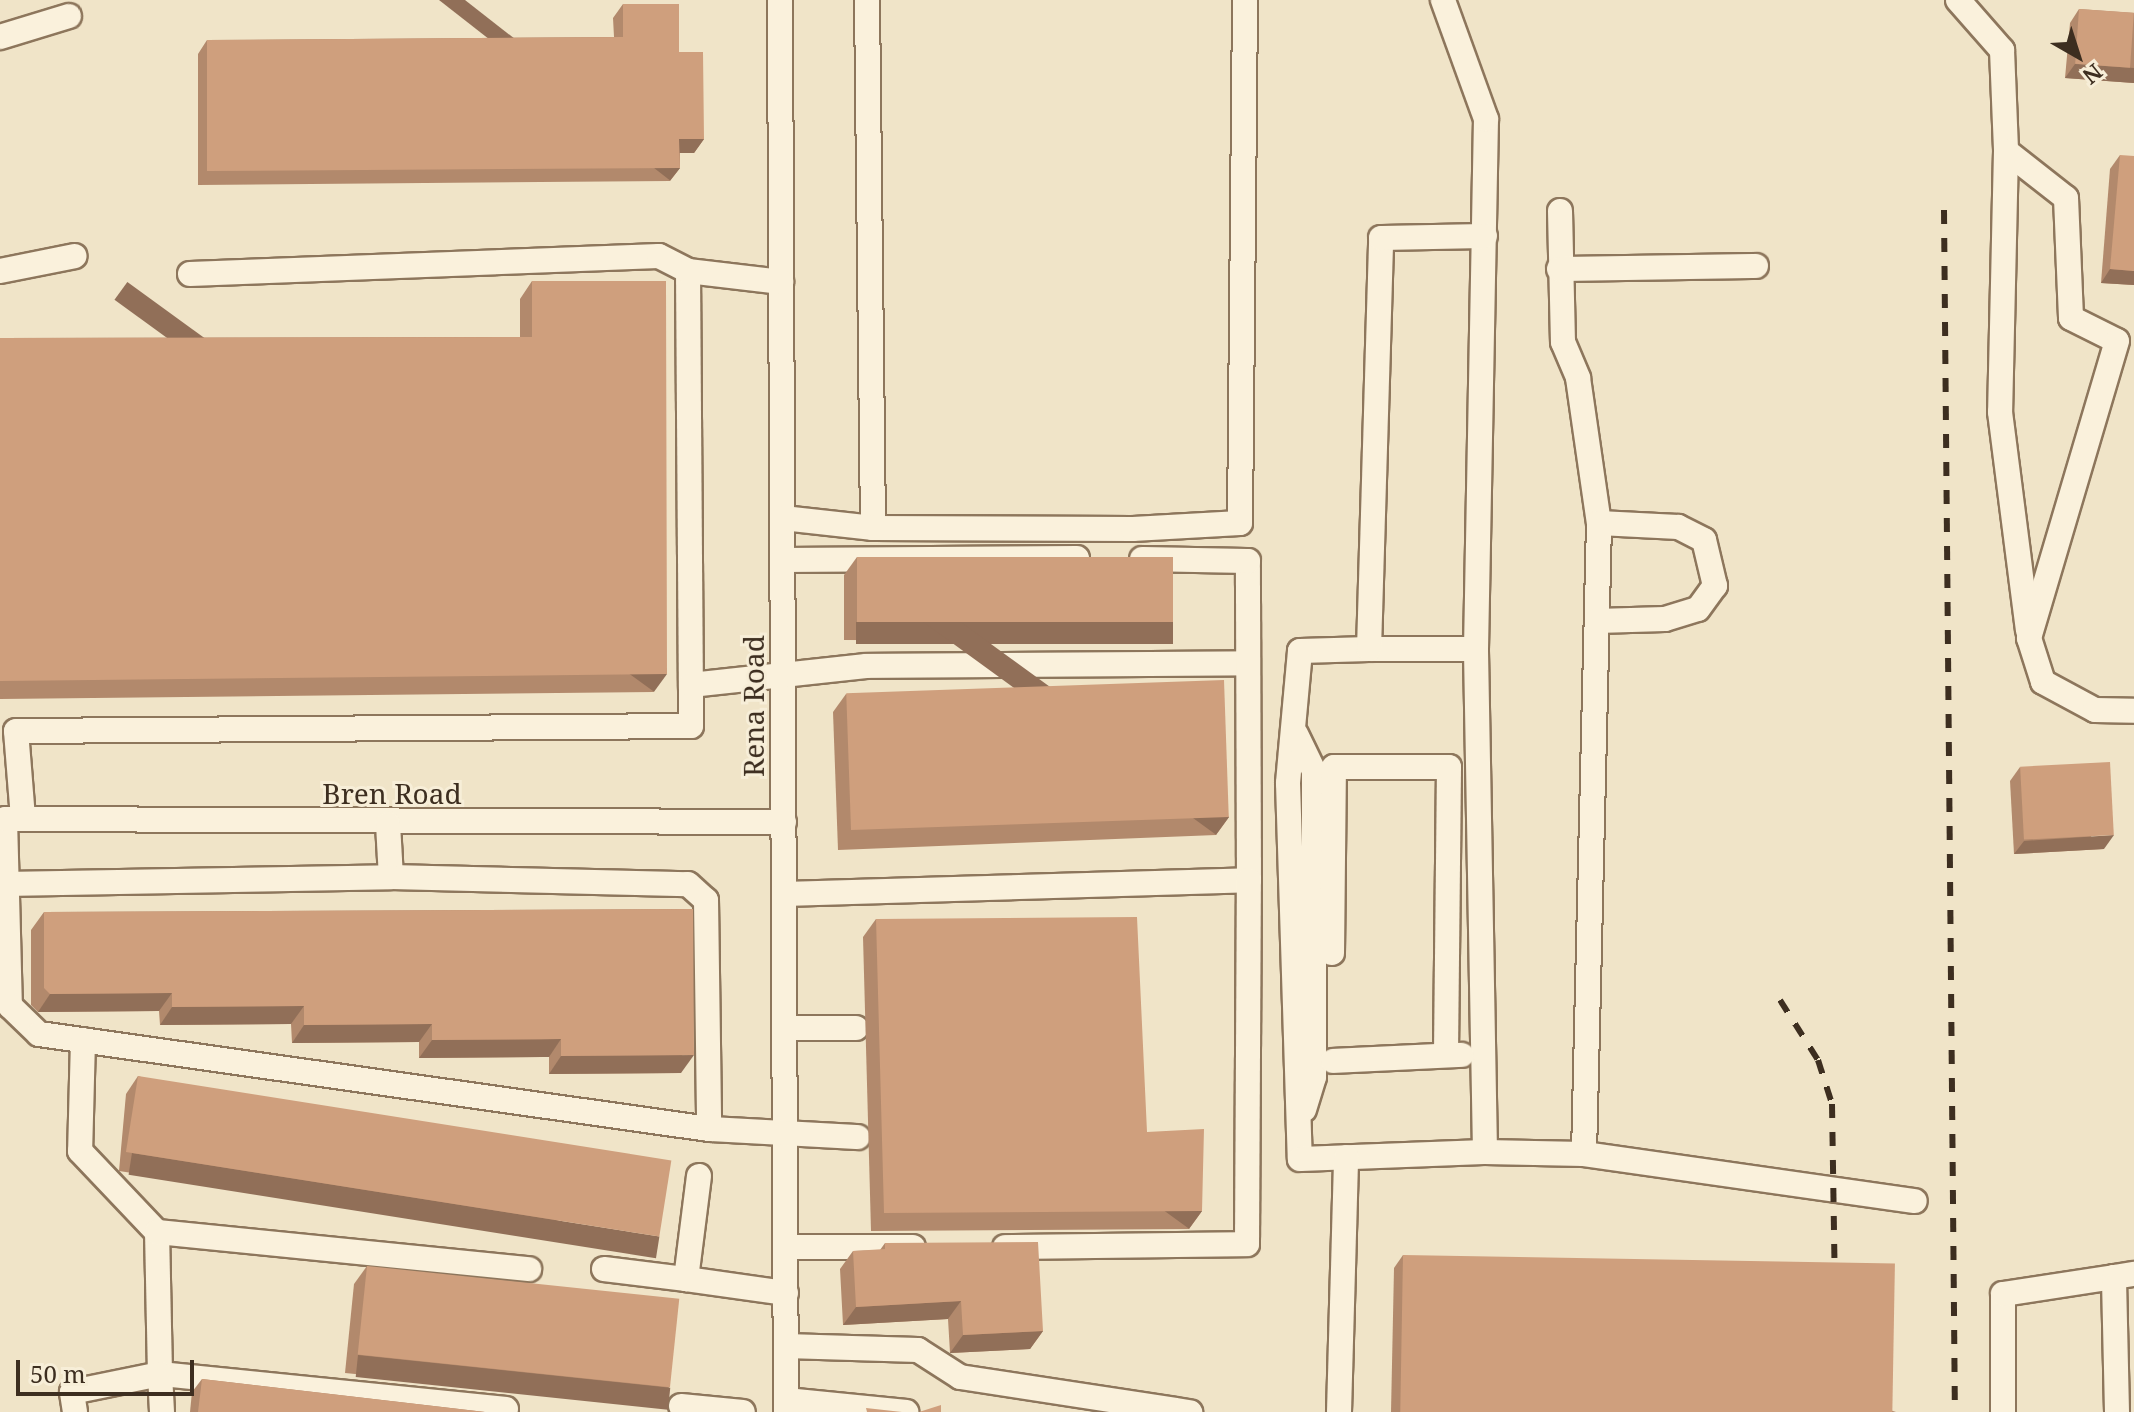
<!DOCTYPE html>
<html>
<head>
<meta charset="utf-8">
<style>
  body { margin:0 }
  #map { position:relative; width:2134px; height:1412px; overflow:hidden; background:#f0e4c8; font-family:"Noto Serif",serif }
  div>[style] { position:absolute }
  .roads { filter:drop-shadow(2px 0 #8d765c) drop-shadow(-2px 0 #8d765c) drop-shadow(0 2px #8d765c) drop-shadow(0 -2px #8d765c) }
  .minor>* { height:24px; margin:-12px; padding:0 12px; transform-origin:12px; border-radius:12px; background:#faf1dc }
  .rail>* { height:6px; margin-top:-3px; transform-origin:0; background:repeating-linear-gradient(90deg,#3d2e20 0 14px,transparent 0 28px) }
  .wall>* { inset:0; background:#b2896c }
  .shaded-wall>* { inset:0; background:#916f58; transform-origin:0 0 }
  .building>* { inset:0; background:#cf9f7d; transform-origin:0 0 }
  span { translate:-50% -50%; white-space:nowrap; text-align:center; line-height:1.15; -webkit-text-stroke:6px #f7eed8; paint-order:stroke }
  .street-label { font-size:28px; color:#3d2e20 }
  .north { position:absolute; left:2038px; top:16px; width:80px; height:80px; -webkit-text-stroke:6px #f7eed8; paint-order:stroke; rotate:141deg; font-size:22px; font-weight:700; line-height:32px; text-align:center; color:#3d2e20 }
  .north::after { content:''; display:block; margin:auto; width:28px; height:36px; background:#3d2e20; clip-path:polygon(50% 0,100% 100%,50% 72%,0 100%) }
  .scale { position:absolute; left:16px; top:1360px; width:178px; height:36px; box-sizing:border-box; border:4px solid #3d2e20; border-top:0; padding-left:10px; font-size:24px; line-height:28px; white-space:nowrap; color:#3d2e20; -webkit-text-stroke:6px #f7eed8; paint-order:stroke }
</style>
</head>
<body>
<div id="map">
  <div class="roads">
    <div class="minor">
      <i style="left:780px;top:0;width:1412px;rotate:89.76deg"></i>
      <i style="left:867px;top:0;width:528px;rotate:89.35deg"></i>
      <i style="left:873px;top:528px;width:260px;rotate:0.2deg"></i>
      <i style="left:1133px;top:529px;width:107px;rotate:-3.2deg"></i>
      <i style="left:1240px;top:523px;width:523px;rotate:-89.45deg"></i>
      <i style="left:1958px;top:0;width:67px;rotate:48.7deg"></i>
      <i style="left:2002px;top:50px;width:101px;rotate:87.7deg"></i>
      <i style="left:2006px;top:151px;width:76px;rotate:38.1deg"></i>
      <i style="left:2066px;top:198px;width:120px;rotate:87.6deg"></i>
      <i style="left:2071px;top:318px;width:51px;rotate:26.6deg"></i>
      <i style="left:2117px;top:341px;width:310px;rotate:106.5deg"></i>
      <i style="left:2029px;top:638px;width:46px;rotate:72.3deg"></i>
      <i style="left:2043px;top:682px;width:59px;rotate:28.3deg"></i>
      <i style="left:2095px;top:710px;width:39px;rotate:1deg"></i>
      <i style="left:0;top:37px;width:72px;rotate:-16.9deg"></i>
      <i style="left:2006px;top:151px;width:261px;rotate:91.3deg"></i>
      <i style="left:2000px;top:412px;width:220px;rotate:82.7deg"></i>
      <i style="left:1560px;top:211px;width:131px;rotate:88.7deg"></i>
      <i style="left:1563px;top:342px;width:39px;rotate:67deg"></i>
      <i style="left:1578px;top:378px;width:147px;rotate:81.8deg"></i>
      <i style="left:1599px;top:523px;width:631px;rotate:91.36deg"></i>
      <i style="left:1559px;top:269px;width:197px;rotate:-0.9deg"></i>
      <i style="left:0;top:271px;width:76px;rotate:-11.3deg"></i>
      <i style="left:688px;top:271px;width:414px;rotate:89.6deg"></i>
      <i style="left:190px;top:274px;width:469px;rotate:-2.2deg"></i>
      <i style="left:659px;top:256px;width:33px;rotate:27deg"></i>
      <i style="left:688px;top:271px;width:94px;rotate:6.7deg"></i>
      <i style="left:783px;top:518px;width:91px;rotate:6.3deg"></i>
      <i style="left:783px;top:560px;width:294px;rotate:-0.4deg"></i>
      <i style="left:1597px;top:621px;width:68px;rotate:-1.7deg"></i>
      <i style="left:1665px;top:619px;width:34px;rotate:-17deg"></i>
      <i style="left:1698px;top:609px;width:29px;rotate:-54deg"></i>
      <i style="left:1715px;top:586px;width:47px;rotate:-103.4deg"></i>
      <i style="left:1704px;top:540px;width:29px;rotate:-153deg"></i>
      <i style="left:1678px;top:527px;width:79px;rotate:-177.1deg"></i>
      <i style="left:1369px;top:649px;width:69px;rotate:178.3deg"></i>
      <i style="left:1300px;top:651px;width:133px;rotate:95.2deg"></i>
      <i style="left:1288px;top:783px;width:376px;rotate:88.2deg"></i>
      <i style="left:1300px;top:1159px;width:185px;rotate:-2.2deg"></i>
      <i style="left:1485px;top:1152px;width:503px;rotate:-91.03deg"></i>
      <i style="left:1476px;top:649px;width:530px;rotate:-88.92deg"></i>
      <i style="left:1486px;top:119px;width:127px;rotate:-109.9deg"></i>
      <i style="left:1476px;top:649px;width:107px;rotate:180deg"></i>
      <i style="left:1369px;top:649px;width:411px;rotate:-88.3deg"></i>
      <i style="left:1381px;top:238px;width:104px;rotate:-1.1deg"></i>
      <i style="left:1296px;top:734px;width:41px;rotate:64.1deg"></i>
      <i style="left:1314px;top:771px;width:306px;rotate:90deg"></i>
      <i style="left:1314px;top:1077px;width:34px;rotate:107deg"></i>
      <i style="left:23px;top:818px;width:87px;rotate:-94.6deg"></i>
      <i style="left:16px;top:731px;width:675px;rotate:-0.42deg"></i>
      <i style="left:691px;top:726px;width:41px;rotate:-90deg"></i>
      <i style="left:691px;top:685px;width:176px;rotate:-6.2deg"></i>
      <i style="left:866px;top:666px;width:382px;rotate:-0.4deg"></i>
      <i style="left:5px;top:819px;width:187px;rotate:88.5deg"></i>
      <i style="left:10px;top:1006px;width:40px;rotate:44deg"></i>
      <i style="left:39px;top:1034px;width:677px;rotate:8.07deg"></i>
      <i style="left:709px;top:1129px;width:149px;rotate:3.1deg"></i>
      <i style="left:6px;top:819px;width:778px;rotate:0.22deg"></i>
      <i style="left:388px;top:824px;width:53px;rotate:86.8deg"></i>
      <i style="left:391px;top:877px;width:297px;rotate:1.4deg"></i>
      <i style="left:688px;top:884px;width:24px;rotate:42deg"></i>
      <i style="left:706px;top:900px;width:229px;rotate:89.2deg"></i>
      <i style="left:4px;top:884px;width:387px;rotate:-1deg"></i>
      <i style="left:784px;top:894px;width:465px;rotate:-1.7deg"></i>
      <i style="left:1249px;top:880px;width:319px;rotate:-90.2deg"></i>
      <i style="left:1248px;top:561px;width:106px;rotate:-178.9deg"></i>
      <i style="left:1332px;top:953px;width:186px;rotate:-89.4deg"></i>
      <i style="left:1334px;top:767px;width:115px"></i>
      <i style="left:1449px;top:767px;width:288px;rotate:90.6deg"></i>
      <i style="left:785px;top:1028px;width:71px"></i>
      <i style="left:83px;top:1040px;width:111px;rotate:91.5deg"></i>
      <i style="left:80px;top:1151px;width:112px;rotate:46.5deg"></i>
      <i style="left:1333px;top:1061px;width:129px;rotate:-2.7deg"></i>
      <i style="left:1485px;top:1152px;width:99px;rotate:1.2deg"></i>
      <i style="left:1584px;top:1154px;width:334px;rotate:8.1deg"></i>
      <i style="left:699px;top:1176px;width:104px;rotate:97.2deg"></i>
      <i style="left:686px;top:1279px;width:101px;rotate:8deg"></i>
      <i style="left:786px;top:1247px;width:127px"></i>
      <i style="left:1005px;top:1247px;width:242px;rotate:-0.7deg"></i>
      <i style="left:1247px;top:1244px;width:364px;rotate:-89.7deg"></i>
      <i style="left:604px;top:1269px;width:83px;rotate:7deg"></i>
      <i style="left:786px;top:1346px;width:132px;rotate:1.7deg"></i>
      <i style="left:918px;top:1350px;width:50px;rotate:32.7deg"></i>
      <i style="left:960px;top:1377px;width:233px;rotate:8.7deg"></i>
      <i style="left:786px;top:1400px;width:121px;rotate:5.7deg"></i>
      <i style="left:681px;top:1406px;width:62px;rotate:5.5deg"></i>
      <i style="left:506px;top:1409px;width:348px;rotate:-174.2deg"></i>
      <i style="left:160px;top:1374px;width:142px;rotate:-91.2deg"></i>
      <i style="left:157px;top:1232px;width:374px;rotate:5.7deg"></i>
      <i style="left:75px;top:1412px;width:20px;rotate:-99deg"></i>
      <i style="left:72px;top:1392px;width:90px;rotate:-11.6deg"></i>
      <i style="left:160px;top:1374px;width:38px;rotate:87deg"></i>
      <i style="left:1339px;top:1412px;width:255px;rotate:-88.4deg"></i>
      <i style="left:2003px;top:1412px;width:118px;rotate:-90deg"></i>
      <i style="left:2003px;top:1294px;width:112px;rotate:-8.7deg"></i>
      <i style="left:2117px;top:1412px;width:135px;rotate:-91.3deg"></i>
      <i style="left:2114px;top:1277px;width:20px;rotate:-9deg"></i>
    </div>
  </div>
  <div class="rail">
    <i style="left:1944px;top:210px;width:1202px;rotate:89.48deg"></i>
    <i style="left:1780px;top:1000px;width:71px;rotate:57.7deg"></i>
    <i style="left:1818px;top:1060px;width:46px;rotate:72.3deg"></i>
    <i style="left:1832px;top:1104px;width:182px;rotate:89.1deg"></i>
  </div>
  <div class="wall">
    <i style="clip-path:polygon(623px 4px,679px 52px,704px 139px,694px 153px,680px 153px,680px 168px,670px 181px,198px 185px,198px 54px,207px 40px,614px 37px,613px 18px)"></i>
    <i style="clip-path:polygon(2079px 9px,2134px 13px,2134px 83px,2065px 78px,2070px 23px)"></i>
    <i style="clip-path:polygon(2120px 155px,2134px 285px,2101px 283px,2110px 169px)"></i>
    <i style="clip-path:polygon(532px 281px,654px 692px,0 699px,0 338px,520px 337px,520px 299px)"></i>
    <i style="clip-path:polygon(857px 557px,1173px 623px,1160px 641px,844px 640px,844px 575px)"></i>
    <i style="clip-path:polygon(846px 694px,1229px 817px,1216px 835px,838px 850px,833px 712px)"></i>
    <i style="clip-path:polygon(2020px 767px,2104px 849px,2014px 854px,2010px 781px)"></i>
    <i style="clip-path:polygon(693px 909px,681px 1073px,549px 1074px,549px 1057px,419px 1058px,419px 1042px,292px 1043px,291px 1024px,160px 1025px,159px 1011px,38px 1012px,31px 1005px,31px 930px,44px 912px)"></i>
    <i style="clip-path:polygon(876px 919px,1147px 1132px,1202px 1211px,1189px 1229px,871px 1231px,863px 937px)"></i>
    <i style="clip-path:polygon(138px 1076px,647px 1251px,119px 1171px,126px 1094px)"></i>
    <i style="clip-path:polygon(885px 1243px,1043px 1331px,1030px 1349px,950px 1353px,948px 1319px,843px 1325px,840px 1269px,853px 1251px,880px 1250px)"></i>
    <i style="clip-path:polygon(1403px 1255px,1896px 1412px,1391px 1412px,1394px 1268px)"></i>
    <i style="clip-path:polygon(367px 1266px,670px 1386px,657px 1404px,345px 1373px,354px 1284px)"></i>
    <i style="clip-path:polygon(202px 1379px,485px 1412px,190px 1412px,192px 1392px)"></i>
  </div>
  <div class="shaded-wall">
    <i style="clip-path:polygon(2075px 64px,2134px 68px,2134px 83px,2065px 78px)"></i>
    <i style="clip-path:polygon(679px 139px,704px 139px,694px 153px,670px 153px)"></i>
    <i style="left:680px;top:168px;width:16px;height:473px;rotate:128deg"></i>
    <i style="clip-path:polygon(2110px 269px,2134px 271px,2134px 285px,2101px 283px)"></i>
    <i style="left:856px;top:622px;width:317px;height:22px"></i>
    <i style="left:667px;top:674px;width:22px;height:667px;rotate:126deg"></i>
    <i style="left:1229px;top:817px;width:22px;height:378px;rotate:126deg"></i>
    <i style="clip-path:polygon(2114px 835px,2104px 849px,2014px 854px,2024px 841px)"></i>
    <i style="clip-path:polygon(172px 993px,159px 1011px,38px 1012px,50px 994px)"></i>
    <i style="clip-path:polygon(304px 1006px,291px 1024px,160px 1025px,172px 1007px)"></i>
    <i style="clip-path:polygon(432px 1024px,419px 1042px,292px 1043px,304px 1025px)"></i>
    <i style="clip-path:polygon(561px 1039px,549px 1057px,419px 1058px,432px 1040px)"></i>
    <i style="clip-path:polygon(694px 1055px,681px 1073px,549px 1074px,561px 1056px)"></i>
    <i style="left:132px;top:1153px;width:534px;height:22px;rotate:9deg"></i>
    <i style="left:1202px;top:1211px;width:22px;height:318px;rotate:126deg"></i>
    <i style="clip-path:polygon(961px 1301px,948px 1319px,843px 1325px,856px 1307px)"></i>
    <i style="clip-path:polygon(1043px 1331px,1030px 1349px,950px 1353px,963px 1335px)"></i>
    <i style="left:358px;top:1355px;width:314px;height:22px;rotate:6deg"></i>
  </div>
  <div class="building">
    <i style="clip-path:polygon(623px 4px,679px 4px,679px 52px,703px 52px,704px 139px,679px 139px,680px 168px,207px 171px,207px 40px,623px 37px)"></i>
    <i style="left:2079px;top:9px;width:55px;height:55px;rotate:4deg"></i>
    <i style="clip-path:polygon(2120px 155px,2134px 156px,2134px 271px,2110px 269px)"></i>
    <i style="clip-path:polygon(532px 281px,666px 281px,667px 674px,0 681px,0 338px,532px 337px)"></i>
    <i style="left:857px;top:557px;width:316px;height:65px"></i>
    <i style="left:1224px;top:680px;width:137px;height:378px;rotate:88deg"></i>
    <i style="left:2110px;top:762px;width:73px;height:90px;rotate:87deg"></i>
    <i style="clip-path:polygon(693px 909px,694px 1055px,561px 1056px,561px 1039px,432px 1040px,432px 1024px,304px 1025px,304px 1006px,172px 1007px,172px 993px,50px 994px,44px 988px,44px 912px)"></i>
    <i style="clip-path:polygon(1137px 917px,1147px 1132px,1204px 1129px,1202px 1211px,884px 1213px,876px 919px)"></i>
    <i style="left:138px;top:1076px;width:540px;height:77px;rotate:9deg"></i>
    <i style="clip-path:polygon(1038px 1242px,1043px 1331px,963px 1335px,961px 1301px,856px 1307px,853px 1251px,885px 1249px,885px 1243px)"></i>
    <i style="left:1403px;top:1255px;width:492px;height:157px;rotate:1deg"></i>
    <i style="left:367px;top:1266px;width:314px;height:89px;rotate:6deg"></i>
    <i style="clip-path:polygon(202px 1379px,485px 1412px,198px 1412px)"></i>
    <i style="clip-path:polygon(941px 1405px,941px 1412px,919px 1412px)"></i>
    <i style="clip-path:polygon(866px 1408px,902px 1412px,867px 1412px)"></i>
  </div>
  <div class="street-label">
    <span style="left:753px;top:706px;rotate:-90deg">Rena Road</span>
    <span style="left:392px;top:793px">Bren Road</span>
  </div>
  <div class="north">N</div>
  <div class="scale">50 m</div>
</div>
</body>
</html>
